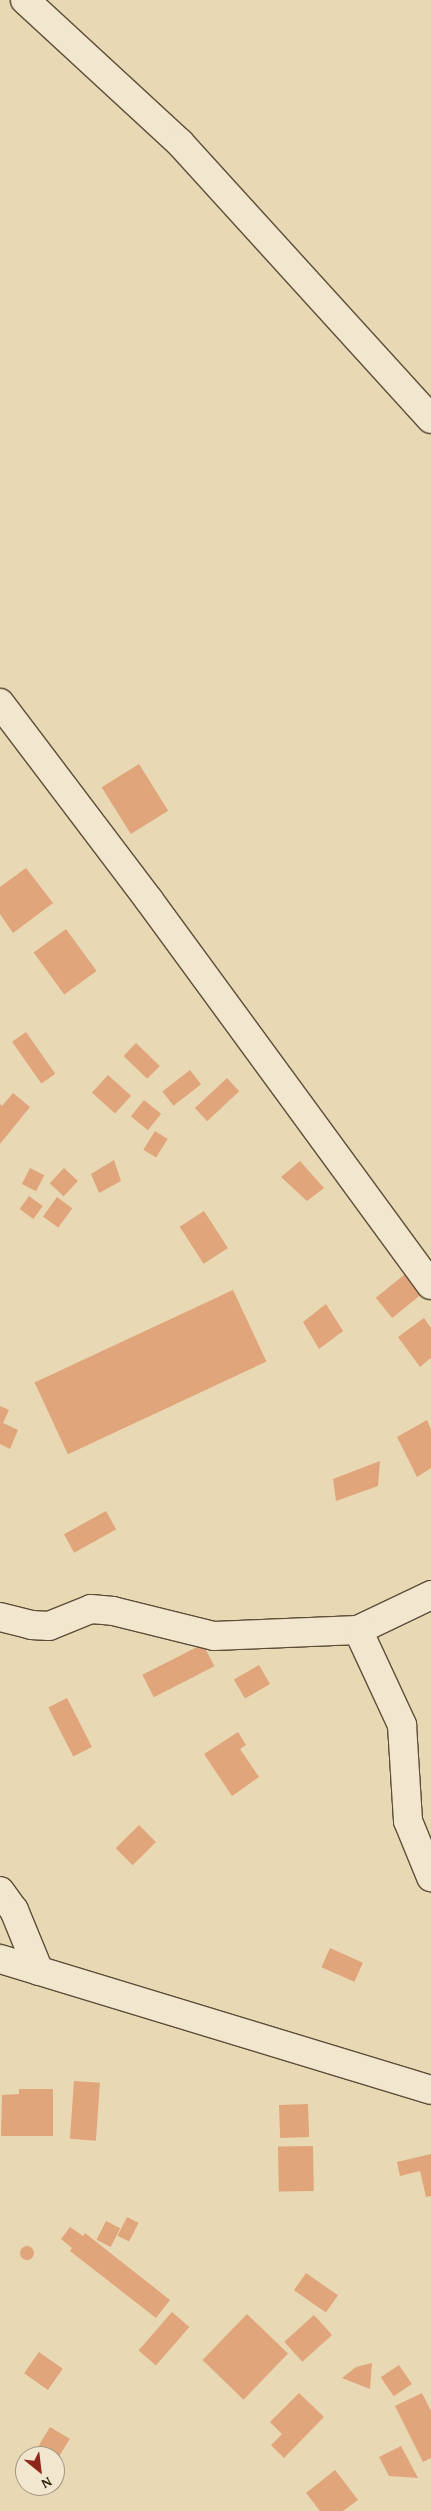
<!DOCTYPE html>
<html>
<head>
<meta charset="utf-8">
<style>
  body { margin:0 }
  #map { position:relative; width:431px; height:2511px; overflow:hidden; background:#e9d8b4; font-family:"Gentium Book Plus",serif }
  div>[style] { position:absolute }
  .building>* { inset:0; background:#e0a57a; transform-origin:0 0 }
  .round { border-radius:50% }
  .roads { filter:drop-shadow(1px 0 #5e4e39) drop-shadow(-1px 0 #5e4e39) drop-shadow(0 1px #5e4e39) drop-shadow(0 -1px #5e4e39) }
  .minor>* { height:28px; margin:-14px; padding:0 14px; transform-origin:14px; border-radius:14px; background:#f1e6ce }
  span { translate:-50% -50%; white-space:nowrap; text-align:center; line-height:1.15; -webkit-text-stroke:4px #f1e6ce; paint-order:stroke }
  .north { position:absolute; left:15px; top:2446px; width:50px; height:50px; box-sizing:border-box; background:#f1e6ce; border:1px solid #a49782; border-radius:50%; rotate:151deg; font-size:14px; font-weight:700; line-height:20px; text-align:center; color:#302010 }
  .north::after { content:''; display:block; margin:auto; width:18px; height:22px; background:#8f2418; clip-path:polygon(50% 0,100% 100%,50% 72%,0 100%) }
</style>
</head>
<body>
<div id="map">
  <div class="building">
    <i style="left:139px;top:764px;width:55px;height:44px;rotate:58deg"></i>
    <i style="clip-path:polygon(26px 868px,53px 903px,13px 933px,0 914px,0 887px)"></i>
    <i style="left:66px;top:929px;width:52px;height:40px;rotate:54deg"></i>
    <i style="left:26px;top:1032px;width:51px;height:17px;rotate:55deg"></i>
    <i style="left:136px;top:1043px;width:33px;height:18px;rotate:44deg"></i>
    <i style="left:190px;top:1070px;width:18px;height:35px;rotate:52deg"></i>
    <i style="left:108px;top:1075px;width:31px;height:24px;rotate:42deg"></i>
    <i style="left:227px;top:1078px;width:18px;height:44px;rotate:47deg"></i>
    <i style="clip-path:polygon(13px 1093px,30px 1107px,0 1144px,0 1104px,2px 1106px)"></i>
    <i style="left:144px;top:1100px;width:22px;height:21px;rotate:39deg"></i>
    <i style="left:155px;top:1131px;width:15px;height:22px;rotate:32deg"></i>
    <i style="clip-path:polygon(114px 1160px,121px 1181px,99px 1193px,91px 1174px)"></i>
    <i style="clip-path:polygon(300px 1161px,324px 1188px,307px 1201px,281px 1177px)"></i>
    <i style="left:30px;top:1168px;width:16px;height:18px;rotate:27deg"></i>
    <i style="left:64px;top:1168px;width:19px;height:21px;rotate:43deg"></i>
    <i style="left:29px;top:1196px;width:17px;height:16px;rotate:36deg"></i>
    <i style="left:57px;top:1197px;width:19px;height:24px;rotate:36deg"></i>
    <i style="left:204px;top:1211px;width:44px;height:29px;rotate:57deg"></i>
    <i style="left:410px;top:1270px;width:26px;height:44px;rotate:51deg"></i>
    <i style="left:233px;top:1290px;width:79px;height:219px;rotate:65deg"></i>
    <i style="clip-path:polygon(326px 1304px,343px 1331px,319px 1349px,303px 1322px)"></i>
    <i style="clip-path:polygon(424px 1318px,431px 1328px,431px 1358px,420px 1367px,398px 1337px)"></i>
    <i style="clip-path:polygon(0 1406px,9px 1410px,3px 1423px,18px 1430px,10px 1449px,0 1444px)"></i>
    <i style="clip-path:polygon(427px 1420px,431px 1430px,431px 1468px,417px 1477px,397px 1437px)"></i>
    <i style="clip-path:polygon(380px 1461px,378px 1486px,336px 1501px,333px 1479px)"></i>
    <i style="left:106px;top:1511px;width:21px;height:48px;rotate:61deg"></i>
    <i style="left:203px;top:1644px;width:25px;height:68px;rotate:63deg"></i>
    <i style="left:259px;top:1665px;width:22px;height:29px;rotate:60deg"></i>
    <i style="left:67px;top:1698px;width:55px;height:21px;rotate:63deg"></i>
    <i style="clip-path:polygon(238px 1732px,246px 1745px,240px 1749px,259px 1777px,232px 1796px,204px 1754px)"></i>
    <i style="left:139px;top:1825px;width:24px;height:33px;rotate:45deg"></i>
    <i style="left:330px;top:1948px;width:36px;height:21px;rotate:24deg"></i>
    <i style="left:74px;top:2081px;width:26px;height:58px;rotate:4deg"></i>
    <i style="clip-path:polygon(19px 2089px,53px 2089px,53px 2136px,1px 2136px,2px 2095px,19px 2094px)"></i>
    <i style="left:308px;top:2104px;width:33px;height:29px;rotate:88deg"></i>
    <i style="left:313px;top:2146px;width:45px;height:35px;rotate:89deg"></i>
    <i style="clip-path:polygon(431px 2154px,431px 2196px,426px 2197px,420px 2171px,400px 2176px,397px 2162px)"></i>
    <i style="left:127px;top:2217px;width:13px;height:21px;rotate:27deg"></i>
    <i style="left:106px;top:2221px;width:16px;height:21px;rotate:27deg"></i>
    <i style="clip-path:polygon(70px 2227px,83px 2236px,85px 2233px,170px 2300px,156px 2318px,70px 2251px,72px 2248px,61px 2239px)"></i>
    <i class="round" style="left:20px;top:2246px;width:14px;height:14px"></i>
    <i style="left:306px;top:2273px;width:39px;height:21px;rotate:35deg"></i>
    <i style="left:172px;top:2312px;width:23px;height:51px;rotate:41deg"></i>
    <i style="left:247px;top:2314px;width:57px;height:64px;rotate:44deg"></i>
    <i style="left:314px;top:2315px;width:27px;height:40px;rotate:48deg"></i>
    <i style="left:39px;top:2352px;width:29px;height:26px;rotate:35deg"></i>
    <i style="clip-path:polygon(372px 2363px,370px 2389px,342px 2378px,356px 2367px)"></i>
    <i style="left:399px;top:2365px;width:23px;height:22px;rotate:56deg"></i>
    <i style="clip-path:polygon(299px 2393px,324px 2417px,284px 2458px,271px 2445px,282px 2434px,270px 2422px)"></i>
    <i style="clip-path:polygon(422px 2393px,431px 2411px,431px 2458px,423px 2462px,395px 2406px)"></i>
    <i style="left:50px;top:2427px;width:23px;height:22px;rotate:31deg"></i>
    <i style="clip-path:polygon(401px 2446px,418px 2478px,389px 2476px,379px 2457px)"></i>
    <i style="clip-path:polygon(335px 2470px,358px 2500px,343px 2511px,320px 2511px,306px 2493px)"></i>
  </div>
  <div class="roads">
    <div class="minor">
      <i style="left:25px;top:0;width:211px;rotate:42.7deg"></i>
      <i style="left:180px;top:143px;width:373px;rotate:47.7deg"></i>
      <i style="left:0;top:703px;width:247px;rotate:52.9deg"></i>
      <i style="left:149px;top:900px;width:477px;rotate:53.8deg"></i>
      <i style="left:0;top:1617px;width:32px;rotate:14deg"></i>
      <i style="left:31px;top:1625px;width:18px;rotate:3deg"></i>
      <i style="left:49px;top:1626px;width:45px;rotate:-22deg"></i>
      <i style="left:91px;top:1609px;width:22px;rotate:5deg"></i>
      <i style="left:113px;top:1611px;width:104px;rotate:13.9deg"></i>
      <i style="left:214px;top:1636px;width:144px;rotate:-2.4deg"></i>
      <i style="left:358px;top:1630px;width:81px;rotate:-25.6deg"></i>
      <i style="left:358px;top:1630px;width:105px;rotate:65.1deg"></i>
      <i style="left:402px;top:1725px;width:96px;rotate:86.4deg"></i>
      <i style="left:408px;top:1821px;width:61px;rotate:67.7deg"></i>
      <i style="left:0;top:1891px;width:24px;rotate:54deg"></i>
      <i style="left:14px;top:1910px;width:66px;rotate:67.7deg"></i>
      <i style="left:0;top:1959px;width:450px;rotate:16.9deg"></i>
    </div>
  </div>
  <div class="north">N</div>
</div>
</body>
</html>
